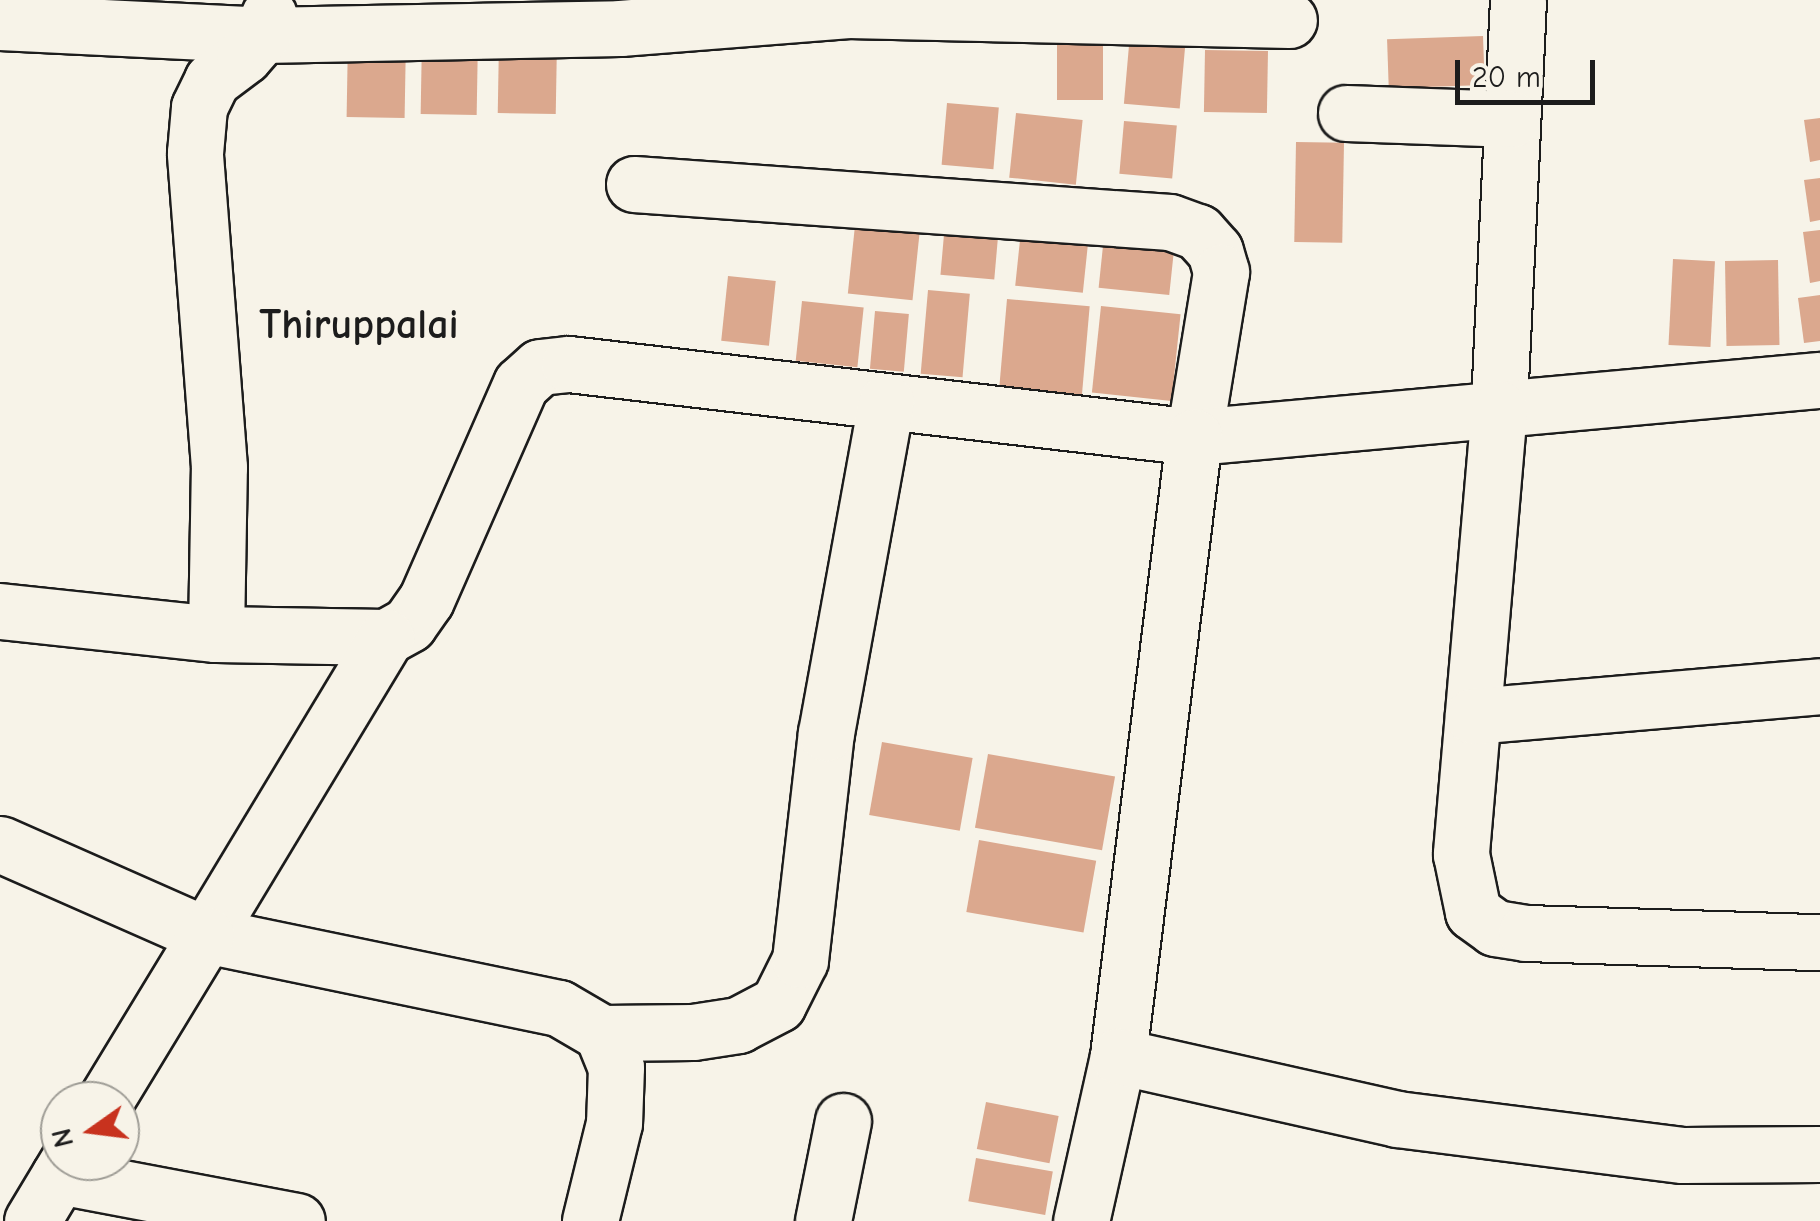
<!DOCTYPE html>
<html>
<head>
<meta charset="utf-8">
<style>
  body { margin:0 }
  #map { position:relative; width:1820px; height:1221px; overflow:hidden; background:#f7f3e8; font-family:"Comic Neue",sans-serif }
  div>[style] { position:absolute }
  .building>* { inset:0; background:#dba88e; transform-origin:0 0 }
  .roads { filter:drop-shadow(2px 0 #1c1c1c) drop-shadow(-2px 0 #1c1c1c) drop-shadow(0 2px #1c1c1c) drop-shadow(0 -2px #1c1c1c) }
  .street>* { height:55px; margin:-27.5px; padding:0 27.5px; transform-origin:27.5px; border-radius:27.5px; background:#f7f3e8 }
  span { translate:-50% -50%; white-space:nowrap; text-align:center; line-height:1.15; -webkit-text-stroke:8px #f7f3e8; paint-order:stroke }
  .district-label { font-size:42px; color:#1c1c1c; font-weight:700 }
  .north { position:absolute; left:40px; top:1081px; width:100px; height:100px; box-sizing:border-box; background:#f7f3e8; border:2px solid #9f9d96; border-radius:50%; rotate:256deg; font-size:28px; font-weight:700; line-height:40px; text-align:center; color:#1c1c1c }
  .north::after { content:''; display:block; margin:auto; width:35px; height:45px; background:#c8321e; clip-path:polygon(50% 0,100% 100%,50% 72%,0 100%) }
  .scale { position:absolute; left:1455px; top:60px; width:140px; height:45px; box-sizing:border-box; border:5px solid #1c1c1c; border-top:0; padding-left:12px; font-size:30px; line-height:35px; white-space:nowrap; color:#1c1c1c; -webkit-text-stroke:8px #f7f3e8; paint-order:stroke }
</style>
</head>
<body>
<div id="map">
  <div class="building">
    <i style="left:1057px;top:30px;width:46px;height:70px"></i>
    <i style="left:1130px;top:34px;width:56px;height:70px;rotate:5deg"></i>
    <i style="left:1483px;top:36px;width:49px;height:96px;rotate:88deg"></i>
    <i style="left:348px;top:37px;width:58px;height:80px;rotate:1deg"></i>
    <i style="left:422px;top:37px;width:56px;height:77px;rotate:1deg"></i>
    <i style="left:499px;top:41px;width:58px;height:72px;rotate:1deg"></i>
    <i style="left:1205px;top:50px;width:63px;height:62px;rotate:1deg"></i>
    <i style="left:947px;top:103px;width:52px;height:62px;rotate:5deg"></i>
    <i style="left:1016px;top:113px;width:67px;height:65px;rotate:6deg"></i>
    <i style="clip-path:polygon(1820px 118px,1820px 160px,1810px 162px,1804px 120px)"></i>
    <i style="left:1124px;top:121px;width:53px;height:53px;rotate:5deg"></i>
    <i style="left:1296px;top:142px;width:48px;height:100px;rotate:1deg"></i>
    <i style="clip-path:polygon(1820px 178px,1820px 220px,1810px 222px,1804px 180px)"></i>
    <i style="left:856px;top:216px;width:65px;height:78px;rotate:6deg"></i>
    <i style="left:1022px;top:221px;width:68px;height:65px;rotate:6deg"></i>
    <i style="left:945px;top:223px;width:54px;height:52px;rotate:5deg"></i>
    <i style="left:1105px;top:227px;width:71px;height:61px;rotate:6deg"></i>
    <i style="clip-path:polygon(1820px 230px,1820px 281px,1810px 283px,1803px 232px)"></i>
    <i style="left:1673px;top:259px;width:42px;height:86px;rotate:3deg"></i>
    <i style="left:1778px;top:260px;width:85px;height:53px;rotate:89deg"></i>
    <i style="left:728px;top:276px;width:48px;height:65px;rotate:6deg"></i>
    <i style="left:928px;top:290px;width:42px;height:84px;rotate:5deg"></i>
    <i style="clip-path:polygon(1820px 295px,1820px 341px,1804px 343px,1798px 298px)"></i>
    <i style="left:1007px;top:299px;width:83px;height:89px;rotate:5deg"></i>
    <i style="left:802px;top:301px;width:62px;height:60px;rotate:6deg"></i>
    <i style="left:1101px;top:306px;width:80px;height:87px;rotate:6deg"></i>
    <i style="left:875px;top:311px;width:34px;height:58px;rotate:5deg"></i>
    <i style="left:882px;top:742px;width:92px;height:74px;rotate:10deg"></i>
    <i style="left:988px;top:754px;width:129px;height:75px;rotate:10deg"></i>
    <i style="left:979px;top:840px;width:119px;height:73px;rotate:10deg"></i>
    <i style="left:986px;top:1102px;width:74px;height:48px;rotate:11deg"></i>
    <i style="left:976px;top:1158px;width:78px;height:44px;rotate:10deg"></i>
  </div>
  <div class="roads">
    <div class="street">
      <i style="left:1518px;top:0;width:409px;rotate:92.7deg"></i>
      <i style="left:1499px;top:409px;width:322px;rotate:-5.2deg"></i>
      <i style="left:0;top:22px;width:262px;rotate:2.8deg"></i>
      <i style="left:262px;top:35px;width:358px;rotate:-1.1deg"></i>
      <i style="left:620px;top:28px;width:229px;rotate:-4.5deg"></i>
      <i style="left:848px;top:10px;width:441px;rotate:1.3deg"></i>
      <i style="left:1346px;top:113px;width:166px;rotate:2.1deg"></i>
      <i style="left:634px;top:184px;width:537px;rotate:4.06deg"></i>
      <i style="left:1170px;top:222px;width:30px;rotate:20deg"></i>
      <i style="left:1198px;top:232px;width:25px;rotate:48deg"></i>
      <i style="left:1215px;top:251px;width:22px;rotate:74deg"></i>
      <i style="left:1221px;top:272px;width:167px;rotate:99.3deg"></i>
      <i style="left:1194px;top:437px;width:306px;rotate:-5.2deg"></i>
      <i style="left:1499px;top:409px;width:447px;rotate:94.9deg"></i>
      <i style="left:1461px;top:854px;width:59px;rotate:78.3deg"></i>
      <i style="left:1473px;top:912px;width:27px;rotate:36deg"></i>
      <i style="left:1495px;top:928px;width:31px;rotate:9deg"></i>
      <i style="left:1526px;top:933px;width:294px;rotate:1.8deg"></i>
      <i style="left:0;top:611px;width:217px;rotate:6.1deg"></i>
      <i style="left:216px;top:634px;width:170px;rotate:1deg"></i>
      <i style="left:386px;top:637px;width:26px;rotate:-29deg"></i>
      <i style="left:409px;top:624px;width:29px;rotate:-55deg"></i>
      <i style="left:426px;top:600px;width:236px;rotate:-66.3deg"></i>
      <i style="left:521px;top:384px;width:25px;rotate:-42deg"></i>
      <i style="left:540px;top:367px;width:29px;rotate:-6deg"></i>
      <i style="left:569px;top:364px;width:629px;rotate:6.66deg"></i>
      <i style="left:1194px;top:437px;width:624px;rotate:97deg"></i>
      <i style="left:1118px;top:1056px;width:169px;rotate:102.6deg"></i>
      <i style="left:216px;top:634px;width:167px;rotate:-89deg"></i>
      <i style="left:219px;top:467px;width:315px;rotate:-94.4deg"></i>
      <i style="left:195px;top:153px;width:46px;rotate:-85deg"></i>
      <i style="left:199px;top:107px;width:30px;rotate:-64deg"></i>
      <i style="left:212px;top:80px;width:40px;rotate:-37deg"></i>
      <i style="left:244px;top:56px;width:28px;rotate:-49deg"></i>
      <i style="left:262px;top:35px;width:21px;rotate:-71deg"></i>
      <i style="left:386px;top:637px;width:348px;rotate:121.1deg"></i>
      <i style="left:206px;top:935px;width:360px;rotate:11.7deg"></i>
      <i style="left:559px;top:1008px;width:50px;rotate:30.2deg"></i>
      <i style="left:602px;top:1033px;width:37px;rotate:68deg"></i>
      <i style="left:616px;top:1067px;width:56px;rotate:92deg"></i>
      <i style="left:614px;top:1123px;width:101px;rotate:103.8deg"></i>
      <i style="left:1473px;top:716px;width:348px;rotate:-4.9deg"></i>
      <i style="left:0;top:844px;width:225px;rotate:23.8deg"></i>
      <i style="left:206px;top:935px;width:194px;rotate:121.3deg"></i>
      <i style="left:602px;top:1033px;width:91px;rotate:-0.6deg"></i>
      <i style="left:693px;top:1032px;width:46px;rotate:-8.8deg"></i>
      <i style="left:738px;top:1025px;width:45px;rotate:-27.7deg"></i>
      <i style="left:778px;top:1004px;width:49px;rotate:-63.4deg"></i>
      <i style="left:800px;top:960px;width:228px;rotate:-83.5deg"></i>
      <i style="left:826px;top:733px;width:336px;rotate:-79.7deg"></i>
      <i style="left:1118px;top:1056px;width:286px;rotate:12.7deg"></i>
      <i style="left:1397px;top:1119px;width:288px;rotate:7.2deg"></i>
      <i style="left:1683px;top:1155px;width:137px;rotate:-0.4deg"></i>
      <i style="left:59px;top:1176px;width:242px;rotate:10.7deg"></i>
      <i style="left:32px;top:1221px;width:70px;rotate:-59deg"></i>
      <i style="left:823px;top:1221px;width:102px;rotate:-78.7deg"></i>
    </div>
  </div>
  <div class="district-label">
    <span style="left:359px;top:325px">Thiruppalai</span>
  </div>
  <div class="north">N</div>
  <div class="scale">20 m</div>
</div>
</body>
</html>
